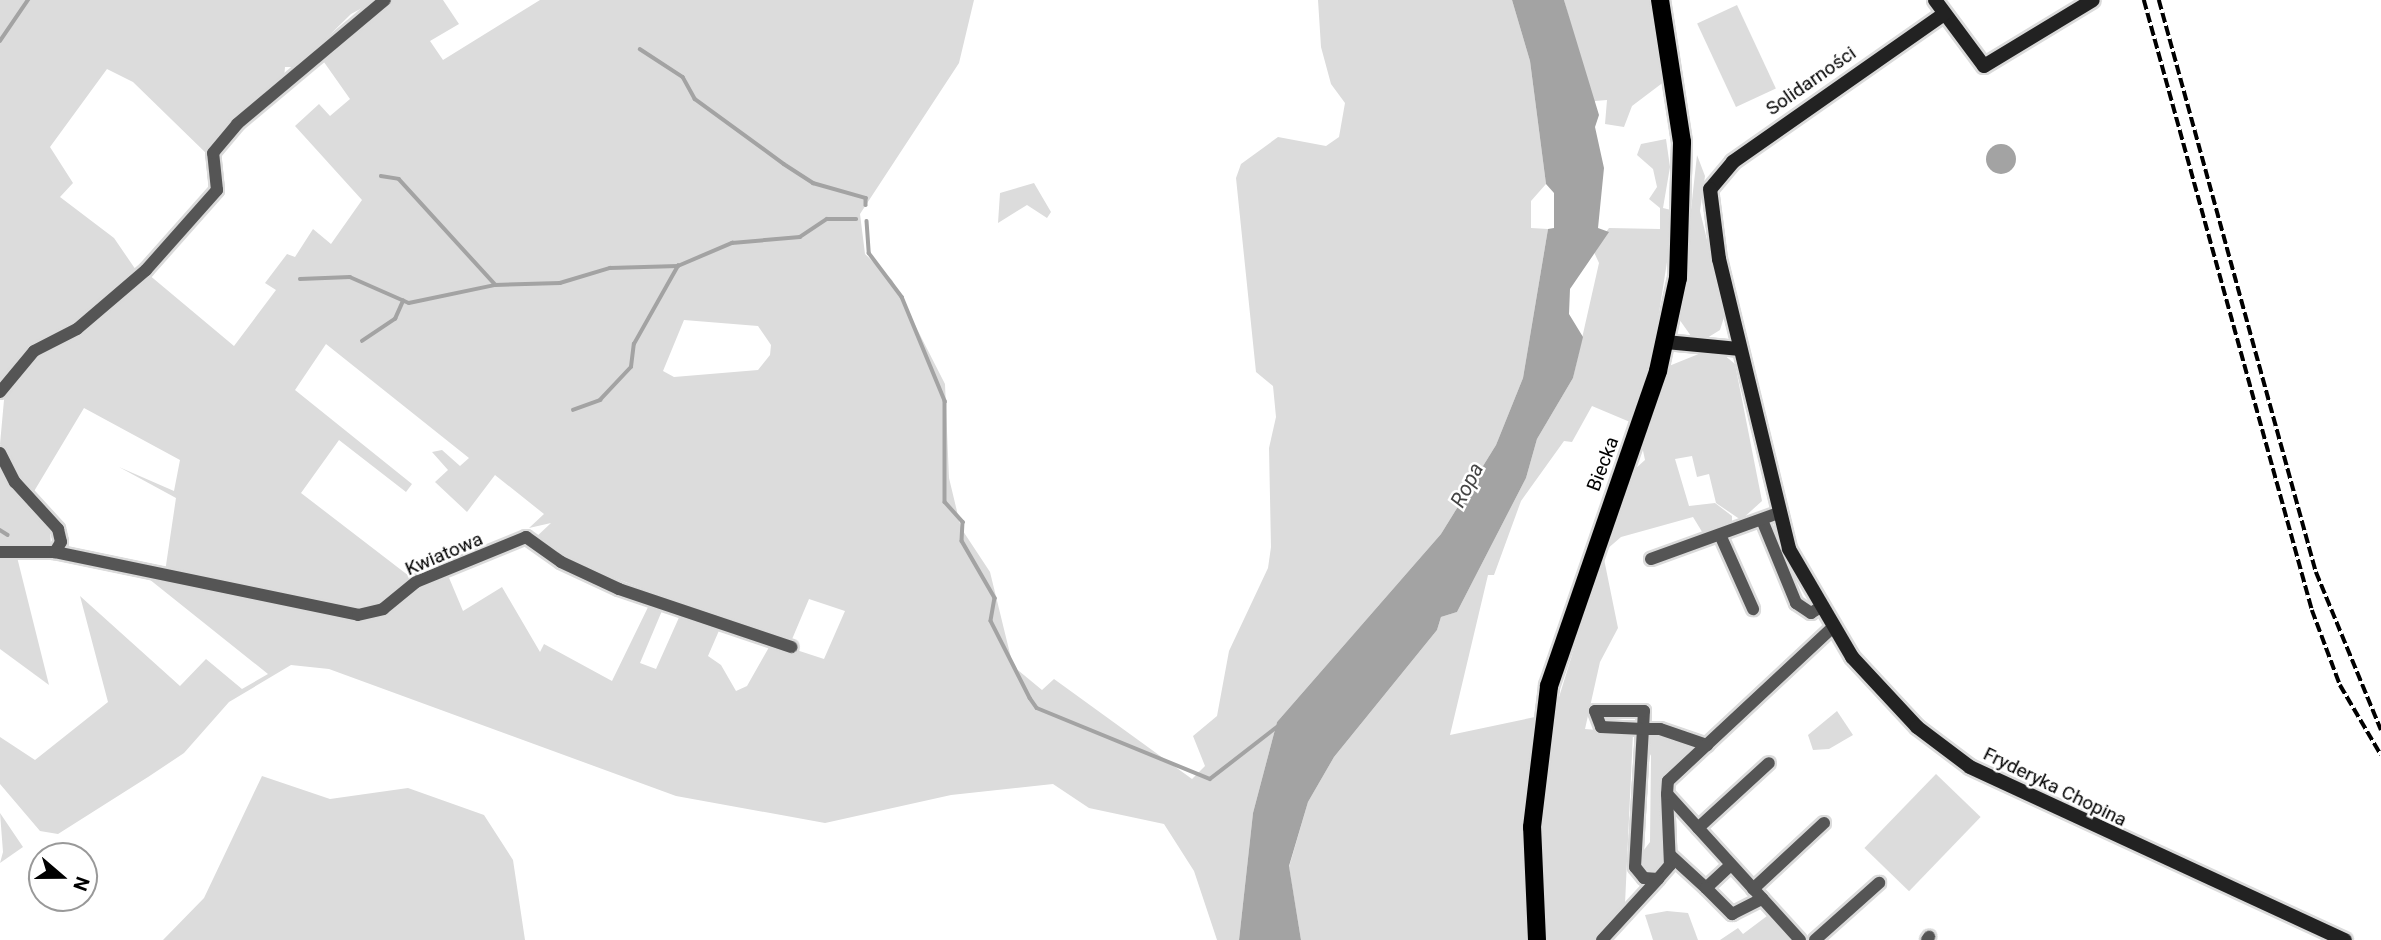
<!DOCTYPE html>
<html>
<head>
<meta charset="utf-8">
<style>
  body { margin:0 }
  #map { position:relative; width:2381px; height:940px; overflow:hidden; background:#fff; font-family:Roboto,sans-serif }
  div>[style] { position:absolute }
  .green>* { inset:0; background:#dcdcdc; transform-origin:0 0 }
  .water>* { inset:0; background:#a3a3a3 }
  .round { border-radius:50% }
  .stream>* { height:3.5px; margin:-1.75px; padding:0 1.75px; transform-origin:1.75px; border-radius:1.75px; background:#a3a3a3 }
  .roads { filter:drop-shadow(2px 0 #dbdbdb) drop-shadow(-2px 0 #dbdbdb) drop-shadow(0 2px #dbdbdb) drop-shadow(0 -2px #dbdbdb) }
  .street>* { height:12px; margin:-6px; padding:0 6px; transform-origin:6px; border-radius:6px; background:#555 }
  .secondary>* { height:14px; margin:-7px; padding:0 7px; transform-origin:7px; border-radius:7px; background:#222 }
  .primary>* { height:18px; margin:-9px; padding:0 9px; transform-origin:9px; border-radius:9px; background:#000 }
  .rail>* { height:3.5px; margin-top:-1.75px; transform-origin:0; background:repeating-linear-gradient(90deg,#000 0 10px,transparent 0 13.5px) }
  span { translate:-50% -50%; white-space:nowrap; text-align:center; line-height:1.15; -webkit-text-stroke:5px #fff; paint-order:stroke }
  .street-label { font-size:19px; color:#000 }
  .water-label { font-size:21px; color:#444; font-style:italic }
  .north { position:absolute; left:28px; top:842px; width:70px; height:70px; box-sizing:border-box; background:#fff; border:2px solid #999; border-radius:50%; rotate:110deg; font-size:19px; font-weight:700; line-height:28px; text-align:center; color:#000 }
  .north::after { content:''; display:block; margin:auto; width:24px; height:32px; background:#000; clip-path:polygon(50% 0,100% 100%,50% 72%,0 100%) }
</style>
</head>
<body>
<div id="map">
  <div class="green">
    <i style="clip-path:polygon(0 0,377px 0,351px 14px,297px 67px,285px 67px,284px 79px,209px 156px,133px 82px,107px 69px,50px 147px,73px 183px,60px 197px,114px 238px,138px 273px,81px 319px,41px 341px,0 380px)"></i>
    <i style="clip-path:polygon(evenodd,386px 0,443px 0,459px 24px,430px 41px,443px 60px,540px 0,974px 0,959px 63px,860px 214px,865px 254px,892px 280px,945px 384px,949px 478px,961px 528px,990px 572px,1013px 666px,1042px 690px,1054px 679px,1192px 779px,1205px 766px,1193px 736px,1217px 716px,1229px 651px,1268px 568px,1271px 547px,1269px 448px,1276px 417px,1273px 386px,1256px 372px,1236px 178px,1241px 164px,1278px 137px,1326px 146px,1339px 137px,1345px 103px,1331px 84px,1321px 47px,1318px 0,1512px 0,1530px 61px,1546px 184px,1531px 201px,1531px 228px,1548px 229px,1523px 378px,1496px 445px,1441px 534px,1277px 722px,1253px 813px,1239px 940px,1217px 940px,1194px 871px,1164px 824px,1089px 808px,1053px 784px,951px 795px,825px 823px,676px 796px,329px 669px,291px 665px,229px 702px,184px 753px,148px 777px,58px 834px,40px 831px,0 784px,0 737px,35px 760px,108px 702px,80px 596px,180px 686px,206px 659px,242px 689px,268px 674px,139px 571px,358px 616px,447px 573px,463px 611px,502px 587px,540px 652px,544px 644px,612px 681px,651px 601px,664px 606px,640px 663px,656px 669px,681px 613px,721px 626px,708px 656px,721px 665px,736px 691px,747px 686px,772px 642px,824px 659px,845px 611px,809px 599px,790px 644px,559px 557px,534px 539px,551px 523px,529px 528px,544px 514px,495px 475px,467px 512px,435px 482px,448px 470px,432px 452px,442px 450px,460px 466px,469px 458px,326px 344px,295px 390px,412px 484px,406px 492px,339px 440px,301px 493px,409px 576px,411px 580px,385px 602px,358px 609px,165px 572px,176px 498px,119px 467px,174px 491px,180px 460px,84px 408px,33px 493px,13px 472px,0 444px,5px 389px,31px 359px,148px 274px,234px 346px,276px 290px,265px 283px,287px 254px,295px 257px,313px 229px,331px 244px,362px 200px,295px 126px,319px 104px,330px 116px,350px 99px,319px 55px,386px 0,684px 320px,758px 326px,771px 345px,770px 355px,758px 370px,674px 377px,663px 371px,684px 320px)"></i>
    <i style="clip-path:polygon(1564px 0,1651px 0,1669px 78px,1632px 106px,1624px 127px,1605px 124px,1607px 100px,1595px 101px,1594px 111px)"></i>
    <i style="left:1737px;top:5px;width:92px;height:44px;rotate:65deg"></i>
    <i style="clip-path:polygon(1666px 139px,1670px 167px,1663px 208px,1675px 211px,1651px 364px,1630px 422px,1592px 406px,1572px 442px,1564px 441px,1521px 501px,1494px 575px,1488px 575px,1450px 735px,1535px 717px,1523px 821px,1528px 940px,1301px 940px,1289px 867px,1308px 802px,1334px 757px,1437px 630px,1441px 617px,1457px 612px,1526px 478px,1537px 439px,1573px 378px,1599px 263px,1593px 250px,1609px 228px,1660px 229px,1660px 208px,1649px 199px,1657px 187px,1653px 169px,1637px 155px,1641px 144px)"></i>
    <i style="clip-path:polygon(1697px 155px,1705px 176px,1700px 211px,1725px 314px,1720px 330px,1707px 338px,1691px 336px,1679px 319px)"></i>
    <i style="clip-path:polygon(1034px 183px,1051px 212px,1047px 218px,1027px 205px,998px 223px,1000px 193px)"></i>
    <i style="clip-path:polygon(1701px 353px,1723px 354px,1735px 364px,1762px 501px,1741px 520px,1716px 503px,1709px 474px,1697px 477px,1692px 456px,1675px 459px,1689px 506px,1715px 503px,1732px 516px,1732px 524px,1704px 535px,1693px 517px,1621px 537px,1606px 550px,1635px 469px,1645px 460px,1642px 446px,1669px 366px)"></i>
    <i style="clip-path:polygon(0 463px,50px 524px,51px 548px,0 547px)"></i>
    <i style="clip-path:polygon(0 553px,17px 557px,49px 685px,0 649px)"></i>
    <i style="clip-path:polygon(1603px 554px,1618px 628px,1600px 662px,1585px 729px,1633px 733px,1625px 904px,1600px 940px,1545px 940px,1540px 859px,1552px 720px)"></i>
    <i style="clip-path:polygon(1837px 711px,1853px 735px,1829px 749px,1813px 750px,1808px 735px)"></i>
    <i style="clip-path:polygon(1651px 732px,1699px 748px,1666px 773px,1667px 863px,1652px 875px,1641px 872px,1640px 855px,1650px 842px,1651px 756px,1645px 744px)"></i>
    <i style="left:1936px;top:774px;width:62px;height:103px;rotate:44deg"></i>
    <i style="clip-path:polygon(262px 776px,330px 799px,408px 788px,484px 815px,513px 860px,525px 940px,163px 940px,204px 898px)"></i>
    <i style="clip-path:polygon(0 813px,23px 847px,0 863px,3px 852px)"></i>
    <i style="clip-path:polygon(1667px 911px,1688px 913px,1698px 940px,1653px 940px,1645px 915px)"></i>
    <i style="clip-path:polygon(1771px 913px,1795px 940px,1720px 940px,1738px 928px,1743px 934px)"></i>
  </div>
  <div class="water">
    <i style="clip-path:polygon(1512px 0,1564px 0,1599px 115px,1595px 127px,1604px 168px,1598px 228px,1609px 232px,1570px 289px,1569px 314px,1583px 337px,1573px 378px,1537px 439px,1526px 478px,1457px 612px,1441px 617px,1437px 630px,1334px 757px,1308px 802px,1289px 866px,1301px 940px,1239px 940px,1253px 813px,1277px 722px,1441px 534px,1496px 445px,1523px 378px,1548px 229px,1554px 228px,1554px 193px,1546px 184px,1530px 61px)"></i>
    <i class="round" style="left:1986px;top:144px;width:30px;height:30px"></i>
  </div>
  <div class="stream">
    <i style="left:0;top:41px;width:50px;rotate:-55.7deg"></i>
    <i style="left:640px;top:49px;width:51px;rotate:33.1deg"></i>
    <i style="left:683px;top:77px;width:25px;rotate:61deg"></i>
    <i style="left:695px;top:99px;width:110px;rotate:36.1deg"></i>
    <i style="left:784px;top:164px;width:35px;rotate:33deg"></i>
    <i style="left:813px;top:183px;width:55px;rotate:15.8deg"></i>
    <i style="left:866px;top:198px;width:7px;rotate:90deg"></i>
    <i style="left:381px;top:176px;width:18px;rotate:9deg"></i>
    <i style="left:399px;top:179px;width:142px;rotate:47.6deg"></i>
    <i style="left:867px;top:221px;width:32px;rotate:86deg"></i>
    <i style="left:869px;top:253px;width:55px;rotate:53.1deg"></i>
    <i style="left:902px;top:297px;width:113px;rotate:67.5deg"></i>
    <i style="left:945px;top:401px;width:101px;rotate:90deg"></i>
    <i style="left:945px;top:502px;width:27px;rotate:48deg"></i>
    <i style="left:963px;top:522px;width:19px;rotate:93deg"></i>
    <i style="left:962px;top:541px;width:66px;rotate:59.9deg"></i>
    <i style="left:995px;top:598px;width:23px;rotate:100deg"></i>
    <i style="left:991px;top:621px;width:86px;rotate:63.1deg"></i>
    <i style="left:1030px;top:698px;width:12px;rotate:55deg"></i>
    <i style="left:1037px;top:708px;width:187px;rotate:22.3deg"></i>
    <i style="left:1210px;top:779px;width:85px;rotate:-37.8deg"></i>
    <i style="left:300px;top:279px;width:50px;rotate:-2.3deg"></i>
    <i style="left:350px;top:277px;width:64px;rotate:23.8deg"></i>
    <i style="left:409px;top:303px;width:88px;rotate:-11.8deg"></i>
    <i style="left:495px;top:285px;width:65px;rotate:-1.8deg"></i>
    <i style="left:560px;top:283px;width:52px;rotate:-16.7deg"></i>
    <i style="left:610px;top:268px;width:68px;rotate:-1.7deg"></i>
    <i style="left:678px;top:266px;width:59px;rotate:-23.1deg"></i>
    <i style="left:732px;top:243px;width:68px;rotate:-5deg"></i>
    <i style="left:800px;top:237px;width:32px;rotate:-34deg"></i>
    <i style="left:827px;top:219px;width:29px"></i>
    <i style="left:362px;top:341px;width:40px;rotate:-34deg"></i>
    <i style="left:395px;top:319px;width:20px;rotate:-66deg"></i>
    <i style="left:573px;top:410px;width:29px;rotate:-20deg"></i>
    <i style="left:600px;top:400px;width:45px;rotate:-46.8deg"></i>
    <i style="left:631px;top:367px;width:23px;rotate:-83deg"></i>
    <i style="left:634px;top:344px;width:90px;rotate:-60.6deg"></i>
    <i style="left:0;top:530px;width:9px;rotate:32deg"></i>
  </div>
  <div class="roads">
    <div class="street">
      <i style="left:0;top:392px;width:53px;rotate:-50.3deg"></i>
      <i style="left:34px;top:351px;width:48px;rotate:-27.1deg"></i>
      <i style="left:77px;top:329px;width:91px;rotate:-40.5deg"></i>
      <i style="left:146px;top:270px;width:107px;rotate:-48.4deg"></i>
      <i style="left:217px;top:190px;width:37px;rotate:-96deg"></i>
      <i style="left:213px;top:153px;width:38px;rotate:-50deg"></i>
      <i style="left:237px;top:124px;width:193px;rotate:-40deg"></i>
      <i style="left:0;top:453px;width:33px;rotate:63deg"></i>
      <i style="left:15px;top:482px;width:64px;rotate:47.5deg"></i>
      <i style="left:58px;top:529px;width:13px;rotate:77deg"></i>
      <i style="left:61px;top:542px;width:12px;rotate:121deg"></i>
      <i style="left:1762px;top:520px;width:90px;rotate:67.7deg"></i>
      <i style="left:1796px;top:603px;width:18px;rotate:34deg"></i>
      <i style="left:1811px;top:613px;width:9px;rotate:-32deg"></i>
      <i style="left:1721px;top:537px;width:79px;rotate:66deg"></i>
      <i style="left:0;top:552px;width:55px"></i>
      <i style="left:55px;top:552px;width:309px;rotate:11.7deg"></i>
      <i style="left:358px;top:615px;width:26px;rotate:-13deg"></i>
      <i style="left:383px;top:609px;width:43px;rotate:-39.3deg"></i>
      <i style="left:416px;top:582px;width:119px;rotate:-22.2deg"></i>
      <i style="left:526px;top:537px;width:43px;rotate:35.5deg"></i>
      <i style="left:561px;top:562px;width:64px;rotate:25deg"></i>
      <i style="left:619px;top:589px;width:182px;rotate:18.6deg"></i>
      <i style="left:1651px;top:559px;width:135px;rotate:-19.9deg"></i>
      <i style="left:1667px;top:794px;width:71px;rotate:87.6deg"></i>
      <i style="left:1670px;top:865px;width:18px;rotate:131deg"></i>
      <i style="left:1658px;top:879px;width:14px;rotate:-176deg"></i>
      <i style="left:1644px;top:878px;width:14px;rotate:-129deg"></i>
      <i style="left:1635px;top:867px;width:138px;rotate:-86.7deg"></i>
      <i style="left:1643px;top:729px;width:18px;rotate:-87deg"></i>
      <i style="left:1644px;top:711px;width:49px;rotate:180deg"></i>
      <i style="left:1595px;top:711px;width:17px;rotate:69deg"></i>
      <i style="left:1601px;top:727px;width:42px;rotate:2.7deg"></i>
      <i style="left:1643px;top:729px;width:17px"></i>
      <i style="left:1660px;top:729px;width:50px;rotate:18.8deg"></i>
      <i style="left:1698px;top:828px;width:96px;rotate:-42.5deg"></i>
      <i style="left:1670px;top:855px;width:49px;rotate:42.5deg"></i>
      <i style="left:1706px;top:888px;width:34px;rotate:-43deg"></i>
      <i style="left:1706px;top:888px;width:37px;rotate:45deg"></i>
      <i style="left:1732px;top:914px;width:34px;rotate:-27deg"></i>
      <i style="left:1753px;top:889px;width:97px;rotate:-42.9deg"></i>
      <i style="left:1602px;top:940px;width:83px;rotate:-47.4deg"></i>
      <i style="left:1800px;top:940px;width:197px;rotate:-132.3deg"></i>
      <i style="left:1667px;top:794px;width:13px;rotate:-86deg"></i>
      <i style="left:1668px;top:781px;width:224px;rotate:-43deg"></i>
      <i style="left:1815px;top:940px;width:86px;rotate:-41.7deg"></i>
      <i style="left:1927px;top:940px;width:4px;rotate:-56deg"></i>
    </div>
    <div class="secondary">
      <i style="left:1935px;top:0;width:82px;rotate:53.4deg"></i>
      <i style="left:1984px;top:66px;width:127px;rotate:-31.2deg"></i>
      <i style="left:1944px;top:14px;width:258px;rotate:145deg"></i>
      <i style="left:1733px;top:162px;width:35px;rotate:130deg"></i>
      <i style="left:1710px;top:189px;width:71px;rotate:82.7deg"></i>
      <i style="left:1719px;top:259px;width:298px;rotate:76.4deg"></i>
      <i style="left:1789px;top:549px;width:125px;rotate:59.7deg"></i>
      <i style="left:1852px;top:657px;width:96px;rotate:47.1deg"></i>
      <i style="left:1917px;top:727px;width:66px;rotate:37deg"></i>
      <i style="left:1970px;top:767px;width:413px;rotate:24.8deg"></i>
      <i style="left:1665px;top:342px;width:74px;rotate:5.4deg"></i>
    </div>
    <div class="primary">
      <i style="left:1537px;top:940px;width:113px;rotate:-92.5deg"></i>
      <i style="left:1532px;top:827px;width:142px;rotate:-83.1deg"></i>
      <i style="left:1549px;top:686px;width:333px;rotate:-70.9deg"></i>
      <i style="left:1658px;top:371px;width:95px;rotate:-77.9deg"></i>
      <i style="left:1678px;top:278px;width:136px;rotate:-88.3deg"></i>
      <i style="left:1682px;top:142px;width:144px;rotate:-98.8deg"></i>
    </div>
  </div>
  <div class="rail">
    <i style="left:2144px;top:0;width:633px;rotate:74.6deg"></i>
    <i style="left:2312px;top:610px;width:80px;rotate:69.5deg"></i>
    <i style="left:2340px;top:685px;width:81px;rotate:59.6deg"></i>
    <i style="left:2159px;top:0;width:593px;rotate:74.65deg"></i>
    <i style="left:2316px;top:572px;width:171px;rotate:67.6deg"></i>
  </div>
  <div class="street-label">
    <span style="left:1811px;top:81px;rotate:-35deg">Solidarności</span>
    <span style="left:1603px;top:464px;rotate:-69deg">Biecka</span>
    <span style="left:444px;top:554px;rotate:-23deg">Kwiatowa</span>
    <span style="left:2055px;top:787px;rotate:26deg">Fryderyka Chopina</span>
  </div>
  <div class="water-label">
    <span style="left:1467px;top:485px;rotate:-63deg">Ropa</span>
  </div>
  <div class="north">N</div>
</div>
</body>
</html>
